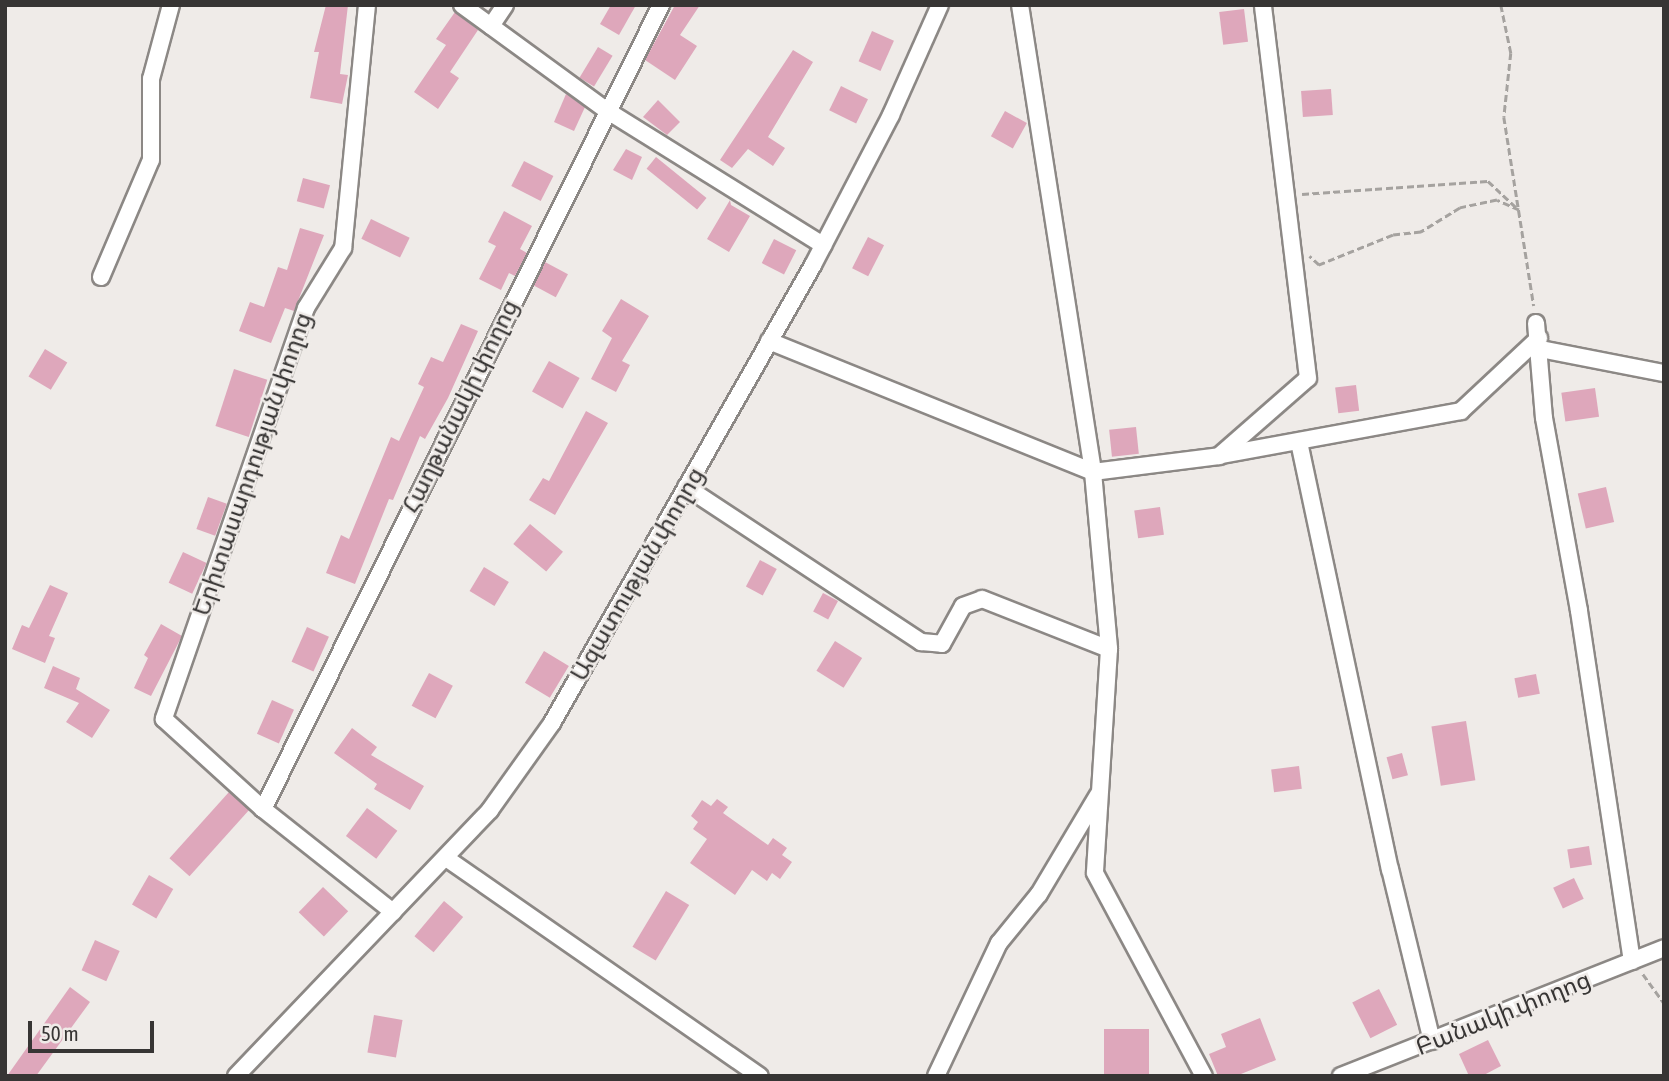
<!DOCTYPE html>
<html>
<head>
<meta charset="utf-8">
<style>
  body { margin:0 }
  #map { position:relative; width:1669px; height:1081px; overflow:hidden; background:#efebe8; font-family:"Asap Condensed","Noto Sans Armenian",sans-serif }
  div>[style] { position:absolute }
  .building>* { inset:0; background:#dea7bb; transform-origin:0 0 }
  .path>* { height:2.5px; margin-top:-1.25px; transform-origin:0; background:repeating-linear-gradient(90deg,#a5a29f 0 7px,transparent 0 10.5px) }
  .roads { filter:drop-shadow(2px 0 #8c8885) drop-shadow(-2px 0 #8c8885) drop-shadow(0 2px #8c8885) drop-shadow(0 -2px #8c8885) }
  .minor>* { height:16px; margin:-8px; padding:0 8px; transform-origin:8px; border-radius:8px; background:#fff }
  span { translate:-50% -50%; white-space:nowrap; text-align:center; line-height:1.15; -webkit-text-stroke:5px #efebe8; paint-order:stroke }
  .street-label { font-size:24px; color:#373534 }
  .frame { position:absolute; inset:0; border:7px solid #373534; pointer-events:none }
  .scale { position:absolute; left:28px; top:1021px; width:126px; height:32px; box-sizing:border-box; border:4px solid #373534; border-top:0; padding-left:9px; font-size:21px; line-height:24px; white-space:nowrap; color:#373534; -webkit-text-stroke:5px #efebe8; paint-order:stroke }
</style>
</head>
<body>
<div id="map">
  <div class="building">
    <i style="clip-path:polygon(326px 5px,348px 5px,340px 74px,348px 75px,342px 104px,310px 98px,319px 52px,314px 52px)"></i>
    <i style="clip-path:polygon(611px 5px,636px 5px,619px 35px,600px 24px)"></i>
    <i style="clip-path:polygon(675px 5px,700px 5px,680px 35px,697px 46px,675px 80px,645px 60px)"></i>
    <i style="left:1244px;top:9px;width:33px;height:25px;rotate:83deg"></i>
    <i style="clip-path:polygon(455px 12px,478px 30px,450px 72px,459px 78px,438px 109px,414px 92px,446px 45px,436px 39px)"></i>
    <i style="left:872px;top:31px;width:24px;height:33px;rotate:24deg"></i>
    <i style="left:598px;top:47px;width:17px;height:36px;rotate:31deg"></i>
    <i style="clip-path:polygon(793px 50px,813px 62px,768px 137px,785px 148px,773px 166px,748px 149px,732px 168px,720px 160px)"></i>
    <i style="left:841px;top:86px;width:30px;height:27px;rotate:26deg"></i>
    <i style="left:1331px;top:89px;width:26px;height:30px;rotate:86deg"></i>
    <i style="clip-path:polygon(566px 94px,585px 107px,574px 131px,554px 122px)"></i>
    <i style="clip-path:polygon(658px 100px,680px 122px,667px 135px,643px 117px)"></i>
    <i style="left:1005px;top:111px;width:25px;height:29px;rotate:29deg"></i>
    <i style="clip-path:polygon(626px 149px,642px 157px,632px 180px,613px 170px)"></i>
    <i style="left:656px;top:157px;width:65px;height:15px;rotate:39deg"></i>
    <i style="left:524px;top:161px;width:33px;height:28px;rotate:27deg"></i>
    <i style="left:303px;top:178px;width:28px;height:24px;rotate:15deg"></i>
    <i style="clip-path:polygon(730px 200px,731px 205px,750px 216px,729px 252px,707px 239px)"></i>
    <i style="clip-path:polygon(504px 211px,532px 226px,520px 249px,527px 253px,515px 276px,509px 273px,501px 290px,479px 279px,496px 246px,488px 242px)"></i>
    <i style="left:371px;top:219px;width:43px;height:22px;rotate:26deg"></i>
    <i style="clip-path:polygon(300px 228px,324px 235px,294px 311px,285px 308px,271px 343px,239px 331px,250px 302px,264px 307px,278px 267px,287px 270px)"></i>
    <i style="left:868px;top:237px;width:18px;height:35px;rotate:27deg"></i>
    <i style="left:774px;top:239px;width:25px;height:27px;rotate:27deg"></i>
    <i style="left:545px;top:262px;width:26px;height:26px;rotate:28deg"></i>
    <i style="clip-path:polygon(621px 299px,649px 316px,622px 361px,630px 365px,616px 392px,591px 379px,612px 338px,602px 331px)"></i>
    <i style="clip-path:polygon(461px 324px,478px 331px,448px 398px,425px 439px,420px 436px,393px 500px,389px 499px,355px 584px,326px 573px,341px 535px,349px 539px,391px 437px,399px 441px,424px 387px,418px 384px,431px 357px,443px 362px)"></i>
    <i style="left:45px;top:349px;width:26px;height:32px;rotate:31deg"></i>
    <i style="left:549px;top:361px;width:35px;height:35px;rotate:29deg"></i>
    <i style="left:234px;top:369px;width:35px;height:60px;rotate:18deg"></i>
    <i style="left:1356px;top:385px;width:26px;height:21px;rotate:83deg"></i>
    <i style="left:1595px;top:388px;width:29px;height:34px;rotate:82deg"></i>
    <i style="clip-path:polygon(586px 411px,608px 423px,555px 515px,529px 500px,543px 478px,549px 481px)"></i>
    <i style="left:1136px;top:427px;width:27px;height:27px;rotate:84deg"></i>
    <i style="left:1606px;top:487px;width:36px;height:29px;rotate:77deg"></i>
    <i style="left:208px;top:497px;width:20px;height:34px;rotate:20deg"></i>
    <i style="left:1160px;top:507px;width:28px;height:26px;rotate:82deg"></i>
    <i style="left:530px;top:524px;width:43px;height:26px;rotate:40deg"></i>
    <i style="left:183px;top:552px;width:26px;height:34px;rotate:25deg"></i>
    <i style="left:760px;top:560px;width:19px;height:30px;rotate:28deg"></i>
    <i style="left:484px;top:567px;width:29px;height:28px;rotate:31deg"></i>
    <i style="clip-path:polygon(50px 585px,68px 593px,49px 636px,55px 638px,45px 663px,12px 649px,22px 625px,29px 628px)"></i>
    <i style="left:823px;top:593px;width:17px;height:21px;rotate:28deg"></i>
    <i style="clip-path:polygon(161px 624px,182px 636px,151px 696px,134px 688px,148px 658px,144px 655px)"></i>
    <i style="left:307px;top:627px;width:24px;height:38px;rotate:24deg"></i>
    <i style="left:835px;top:641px;width:32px;height:35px;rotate:32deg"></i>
    <i style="left:544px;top:651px;width:29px;height:37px;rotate:31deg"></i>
    <i style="clip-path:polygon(53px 666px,80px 678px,76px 689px,110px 710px,92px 738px,66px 722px,79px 703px,44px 688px)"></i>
    <i style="left:429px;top:673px;width:27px;height:37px;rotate:28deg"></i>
    <i style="left:1536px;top:674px;width:20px;height:22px;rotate:79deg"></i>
    <i style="left:272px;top:700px;width:24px;height:37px;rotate:24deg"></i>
    <i style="left:1466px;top:721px;width:60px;height:35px;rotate:81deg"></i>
    <i style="clip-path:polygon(352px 728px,377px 747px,371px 755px,424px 786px,410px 810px,374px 789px,377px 784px,334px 753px)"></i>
    <i style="left:1402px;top:753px;width:23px;height:16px;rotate:75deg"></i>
    <i style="left:1299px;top:766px;width:23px;height:28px;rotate:83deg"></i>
    <i style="left:229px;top:792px;width:27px;height:89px;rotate:42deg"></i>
    <i style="clip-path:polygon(717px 799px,728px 807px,723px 813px,768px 845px,773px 838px,787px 848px,782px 855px,792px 862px,780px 879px,772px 873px,767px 881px,752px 870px,735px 895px,690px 863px,707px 839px,693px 829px,698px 822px,691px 816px,702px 800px,711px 806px)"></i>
    <i style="left:367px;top:808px;width:38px;height:35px;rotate:37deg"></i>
    <i style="left:1589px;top:846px;width:19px;height:22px;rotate:81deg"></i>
    <i style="left:149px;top:875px;width:28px;height:34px;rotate:30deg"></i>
    <i style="left:1574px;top:878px;width:23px;height:23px;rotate:65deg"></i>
    <i style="left:323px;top:887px;width:35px;height:35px;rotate:44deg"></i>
    <i style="left:666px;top:891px;width:27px;height:65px;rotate:31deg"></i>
    <i style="left:444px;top:901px;width:25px;height:46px;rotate:40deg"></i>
    <i style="left:95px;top:940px;width:27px;height:33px;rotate:24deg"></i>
    <i style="clip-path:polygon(70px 987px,90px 1002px,36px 1076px,7px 1076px)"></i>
    <i style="left:1379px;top:989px;width:40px;height:30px;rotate:63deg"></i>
    <i style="left:374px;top:1015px;width:29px;height:38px;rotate:10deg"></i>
    <i style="clip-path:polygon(1260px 1018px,1276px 1060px,1236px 1076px,1218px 1076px,1209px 1054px,1226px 1047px,1221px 1034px)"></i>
    <i style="left:1104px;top:1029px;width:45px;height:47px"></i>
    <i style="clip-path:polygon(1488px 1040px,1501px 1066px,1482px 1076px,1469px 1076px,1459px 1054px)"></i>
  </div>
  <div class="path">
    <i style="left:1501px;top:5px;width:49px;rotate:78.2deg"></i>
    <i style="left:1511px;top:53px;width:64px;rotate:96.2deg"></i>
    <i style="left:1504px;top:117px;width:191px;rotate:81deg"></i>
    <i style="left:1302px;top:194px;width:186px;rotate:-4deg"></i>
    <i style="left:1488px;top:181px;width:42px;rotate:43.1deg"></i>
    <i style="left:1519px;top:210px;width:24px;rotate:-156deg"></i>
    <i style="left:1497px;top:200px;width:38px;rotate:168deg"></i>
    <i style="left:1460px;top:208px;width:46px;rotate:148.4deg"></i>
    <i style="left:1421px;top:232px;width:28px;rotate:174deg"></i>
    <i style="left:1393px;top:235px;width:80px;rotate:157.9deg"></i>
    <i style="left:1319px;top:265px;width:13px;rotate:-138deg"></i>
    <i style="left:1643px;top:974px;width:36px;rotate:54deg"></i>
  </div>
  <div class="roads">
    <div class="minor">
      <i style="left:367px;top:5px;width:244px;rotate:95.6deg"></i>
      <i style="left:343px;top:248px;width:70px;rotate:121.7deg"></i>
      <i style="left:306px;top:308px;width:435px;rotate:109.1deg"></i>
      <i style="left:164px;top:719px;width:134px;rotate:42.3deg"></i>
      <i style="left:263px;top:809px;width:166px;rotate:38.4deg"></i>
      <i style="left:462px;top:5px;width:178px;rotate:36.1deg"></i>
      <i style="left:606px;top:110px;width:256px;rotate:31.9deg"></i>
      <i style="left:1020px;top:5px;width:473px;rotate:81.1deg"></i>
      <i style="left:1093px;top:472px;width:178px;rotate:84.8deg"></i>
      <i style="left:1109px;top:649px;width:224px;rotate:93.6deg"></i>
      <i style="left:1095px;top:873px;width:230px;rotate:61.8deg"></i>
      <i style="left:491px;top:26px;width:25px;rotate:-56deg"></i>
      <i style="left:101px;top:277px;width:127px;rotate:-66.9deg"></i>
      <i style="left:151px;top:160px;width:81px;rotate:-90deg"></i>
      <i style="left:151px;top:79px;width:77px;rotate:-74.9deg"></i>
      <i style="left:1536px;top:323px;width:95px;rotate:85.2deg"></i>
      <i style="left:1544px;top:418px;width:196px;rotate:79.7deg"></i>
      <i style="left:1579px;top:611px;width:354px;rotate:81.4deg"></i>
      <i style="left:769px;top:341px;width:349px;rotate:22deg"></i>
      <i style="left:1093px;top:472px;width:127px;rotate:-7.2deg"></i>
      <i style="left:1219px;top:456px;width:118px;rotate:-41.2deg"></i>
      <i style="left:1308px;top:378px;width:376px;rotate:-96.9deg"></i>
      <i style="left:1540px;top:349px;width:126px;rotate:11deg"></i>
      <i style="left:1299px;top:442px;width:437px;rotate:78deg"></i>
      <i style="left:1390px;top:869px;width:177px;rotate:76.3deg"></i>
      <i style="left:1222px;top:455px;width:243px;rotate:-10.4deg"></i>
      <i style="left:1461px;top:411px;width:107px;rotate:-43.1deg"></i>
      <i style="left:686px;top:487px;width:282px;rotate:33.4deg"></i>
      <i style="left:921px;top:642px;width:21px;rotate:5deg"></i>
      <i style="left:942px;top:644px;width:43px;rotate:-61.1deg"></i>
      <i style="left:963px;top:606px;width:20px;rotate:-20deg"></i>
      <i style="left:982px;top:599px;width:136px;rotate:21.5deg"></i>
      <i style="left:263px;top:809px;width:897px;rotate:-63.66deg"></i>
      <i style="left:446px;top:858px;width:382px;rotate:34.8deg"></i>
      <i style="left:236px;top:1076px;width:368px;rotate:-46.3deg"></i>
      <i style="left:490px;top:810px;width:107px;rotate:-54.5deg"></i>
      <i style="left:552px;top:723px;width:527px;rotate:-60.32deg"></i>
      <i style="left:813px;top:265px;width:169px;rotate:-62.5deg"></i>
      <i style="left:891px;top:115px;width:120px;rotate:-66deg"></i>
      <i style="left:936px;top:1076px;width:147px;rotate:-64.7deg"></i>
      <i style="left:999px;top:943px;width:63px;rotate:-50.8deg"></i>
      <i style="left:1039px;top:894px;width:115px;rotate:-59.2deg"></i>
      <i style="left:1341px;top:1076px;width:347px;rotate:-21.6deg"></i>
    </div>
  </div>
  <div class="street-label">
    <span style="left:460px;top:406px;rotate:-64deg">Հաղթանակի փողոց</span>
    <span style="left:252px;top:464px;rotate:-71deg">Երիտասարդության փողոց</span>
    <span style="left:637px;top:574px;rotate:-60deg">Ազատության փողոց</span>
    <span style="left:1503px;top:1013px;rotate:-22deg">Բանակի փողոց</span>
  </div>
  <div class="frame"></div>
  <div class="scale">50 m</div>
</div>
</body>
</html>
